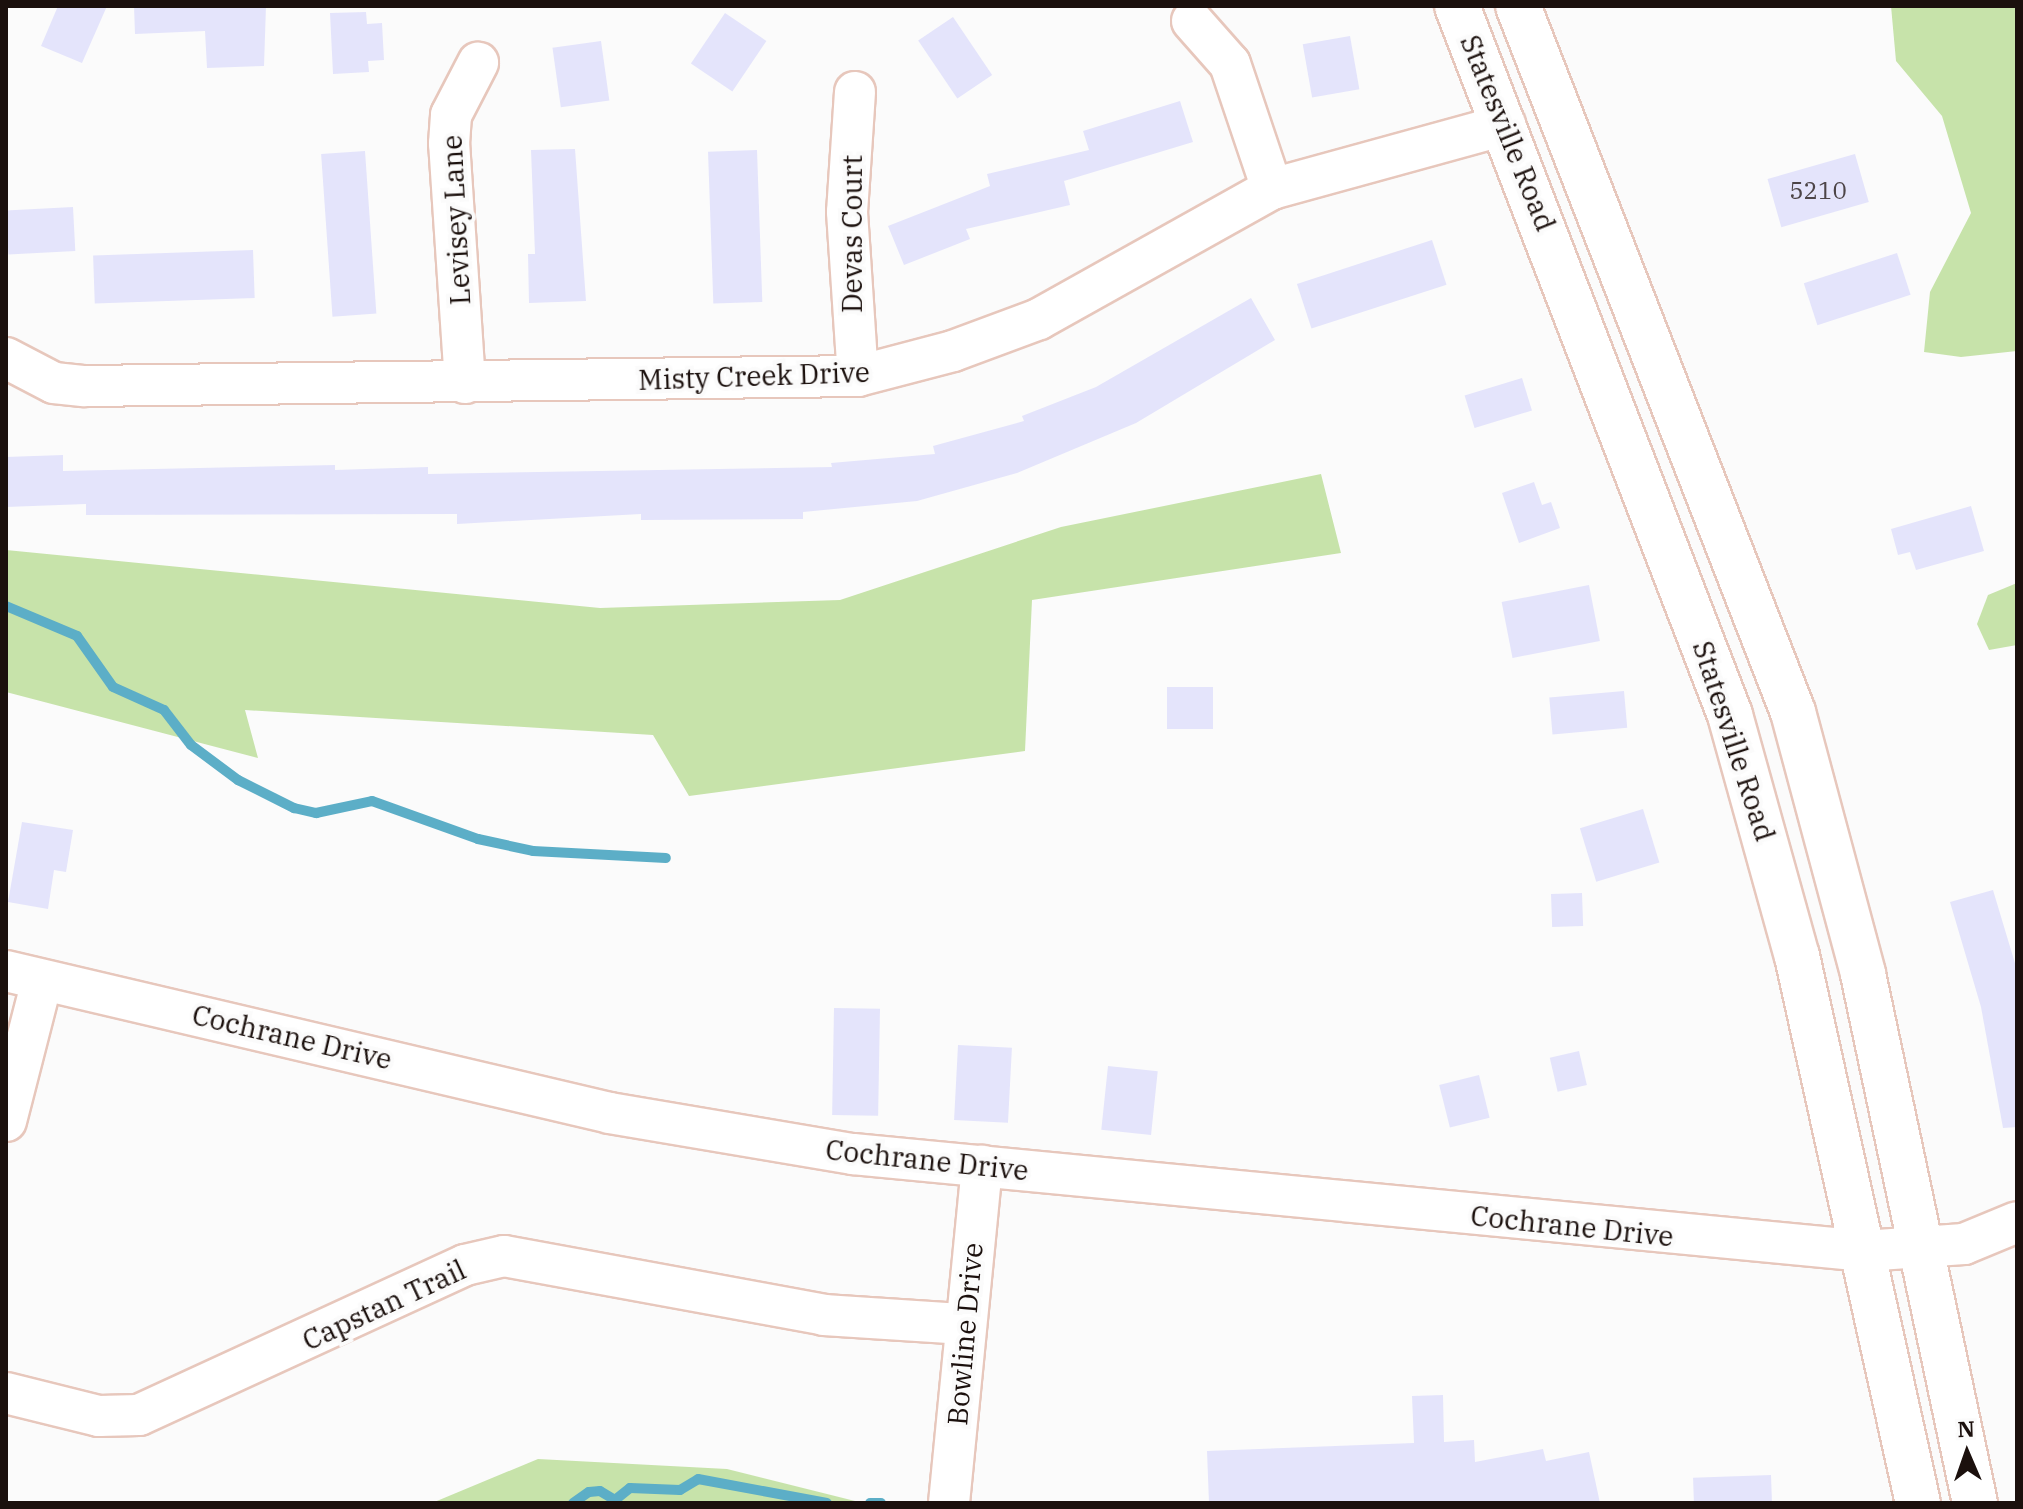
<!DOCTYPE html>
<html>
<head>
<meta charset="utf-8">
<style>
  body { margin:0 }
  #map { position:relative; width:2023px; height:1509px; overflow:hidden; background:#fbfbfb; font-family:"IBM Plex Serif",serif }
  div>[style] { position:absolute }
  .green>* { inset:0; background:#c7e3aa }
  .stream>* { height:10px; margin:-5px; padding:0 5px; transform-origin:5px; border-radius:5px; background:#5caec7 }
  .building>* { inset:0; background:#e4e4fb; transform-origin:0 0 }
  .roads { filter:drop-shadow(2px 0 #e7c7bc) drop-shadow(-2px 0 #e7c7bc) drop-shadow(0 2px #e7c7bc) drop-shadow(0 -2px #e7c7bc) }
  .minor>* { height:40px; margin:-20px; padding:0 20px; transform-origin:20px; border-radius:20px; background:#fff }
  .secondary>* { height:44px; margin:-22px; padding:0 22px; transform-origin:22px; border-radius:22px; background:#fff }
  span { translate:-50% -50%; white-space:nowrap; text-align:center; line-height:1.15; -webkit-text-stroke:8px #fbfbfb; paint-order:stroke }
  .number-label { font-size:24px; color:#4d4548 }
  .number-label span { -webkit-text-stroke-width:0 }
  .street-label { font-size:28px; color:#1b100d }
  .frame { position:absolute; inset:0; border:8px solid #1b100d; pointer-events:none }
  .north { position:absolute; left:1927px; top:1413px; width:80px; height:80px; -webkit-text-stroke:6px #fbfbfb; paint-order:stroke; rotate:358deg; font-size:22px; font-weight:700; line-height:32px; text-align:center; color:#1b100d }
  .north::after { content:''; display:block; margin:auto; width:28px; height:36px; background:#1b100d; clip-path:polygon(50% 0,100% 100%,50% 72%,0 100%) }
</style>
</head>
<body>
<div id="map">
  <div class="green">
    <i style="clip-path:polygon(1891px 6px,2017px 6px,2017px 351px,1961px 357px,1924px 352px,1930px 292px,1971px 213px,1942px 116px,1896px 61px)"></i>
    <i style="clip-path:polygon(1321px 474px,1341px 553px,1032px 600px,1025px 751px,689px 796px,653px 735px,245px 710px,258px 758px,6px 692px,6px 550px,600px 608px,840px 600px,1061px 527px)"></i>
    <i style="clip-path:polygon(2017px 583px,2017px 645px,1989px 650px,1977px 624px,1988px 595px)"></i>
    <i style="clip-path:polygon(538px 1459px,727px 1469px,863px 1503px,432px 1503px)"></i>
  </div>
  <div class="stream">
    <i style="left:6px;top:606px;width:77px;rotate:22.9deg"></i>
    <i style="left:77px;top:636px;width:62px;rotate:54.8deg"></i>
    <i style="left:113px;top:687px;width:56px;rotate:24.3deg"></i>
    <i style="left:164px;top:710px;width:44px;rotate:52.4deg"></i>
    <i style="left:191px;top:745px;width:59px;rotate:36.7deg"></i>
    <i style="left:238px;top:780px;width:63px;rotate:26.6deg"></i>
    <i style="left:294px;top:808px;width:23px;rotate:13deg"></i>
    <i style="left:316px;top:813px;width:57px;rotate:-12.1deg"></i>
    <i style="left:372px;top:801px;width:113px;rotate:19.7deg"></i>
    <i style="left:478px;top:839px;width:56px;rotate:12.3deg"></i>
    <i style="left:533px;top:851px;width:133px;rotate:3deg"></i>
    <i style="left:573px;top:1503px;width:19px;rotate:-35deg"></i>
    <i style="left:589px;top:1492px;width:11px;rotate:-5deg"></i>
    <i style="left:600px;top:1491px;width:17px;rotate:31deg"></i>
    <i style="left:615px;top:1500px;width:19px;rotate:-39deg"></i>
    <i style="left:630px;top:1488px;width:50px;rotate:2.3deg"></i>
    <i style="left:680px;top:1490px;width:21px;rotate:-31deg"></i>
    <i style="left:698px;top:1479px;width:131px;rotate:10.5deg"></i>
    <i style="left:870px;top:1503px;width:11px"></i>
  </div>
  <div class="building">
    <i style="clip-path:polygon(58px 6px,107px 6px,82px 63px,41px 46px)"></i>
    <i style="clip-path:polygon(134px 6px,266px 6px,264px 66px,207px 68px,205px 31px,135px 34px)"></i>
    <i style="clip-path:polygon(366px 12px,367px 24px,382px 23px,384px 60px,368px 61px,369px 72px,333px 74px,330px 13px)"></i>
    <i style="left:725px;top:13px;width:50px;height:61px;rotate:34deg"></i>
    <i style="left:953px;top:17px;width:70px;height:42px;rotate:56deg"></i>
    <i style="left:1350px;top:36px;width:54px;height:48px;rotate:80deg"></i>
    <i style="left:601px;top:41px;width:60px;height:49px;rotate:82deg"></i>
    <i style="clip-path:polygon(1180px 101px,1193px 142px,1064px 181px,1070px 205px,966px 229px,970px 239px,904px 265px,888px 226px,990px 186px,987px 174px,1089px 150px,1083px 131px)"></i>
    <i style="clip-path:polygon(575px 149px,586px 301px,529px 303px,528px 254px,535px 254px,531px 150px)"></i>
    <i style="left:757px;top:150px;width:152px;height:49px;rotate:88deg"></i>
    <i style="left:365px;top:151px;width:163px;height:44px;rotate:86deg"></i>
    <i style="left:1855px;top:154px;width:50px;height:91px;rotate:74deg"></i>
    <i style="left:73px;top:207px;width:44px;height:67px;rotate:87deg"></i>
    <i style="left:1432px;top:240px;width:47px;height:142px;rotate:72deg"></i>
    <i style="left:253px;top:250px;width:48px;height:160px;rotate:88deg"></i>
    <i style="left:1897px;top:253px;width:44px;height:98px;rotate:72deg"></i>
    <i style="clip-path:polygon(1251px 298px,1275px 340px,1136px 423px,1017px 473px,917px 501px,803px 512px,803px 519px,641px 520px,641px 514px,457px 524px,457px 514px,86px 515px,86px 504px,6px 507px,6px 457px,63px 455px,63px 471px,335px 465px,335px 470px,428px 467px,428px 474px,832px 467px,831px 463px,935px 454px,933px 446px,1024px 421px,1022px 416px,1096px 387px)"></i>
    <i style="left:1522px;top:378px;width:34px;height:60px;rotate:73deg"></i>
    <i style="clip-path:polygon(1534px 482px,1542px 505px,1551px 502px,1560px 528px,1519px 543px,1502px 493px)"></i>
    <i style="clip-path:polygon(1971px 506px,1984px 551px,1916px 570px,1910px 552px,1898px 555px,1891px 529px)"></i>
    <i style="left:1589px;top:585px;width:57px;height:89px;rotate:79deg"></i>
    <i style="left:1167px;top:687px;width:46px;height:42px"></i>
    <i style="left:1624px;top:691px;width:37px;height:75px;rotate:85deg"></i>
    <i style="left:1643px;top:809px;width:56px;height:66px;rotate:73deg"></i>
    <i style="clip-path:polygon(22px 822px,73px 830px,66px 872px,54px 870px,48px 909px,8px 902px)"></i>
    <i style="clip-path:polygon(1993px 890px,2017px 970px,2017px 1127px,2003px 1128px,1981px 1007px,1950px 902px)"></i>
    <i style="left:1582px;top:893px;width:33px;height:31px;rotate:88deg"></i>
    <i style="left:834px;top:1008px;width:46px;height:107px;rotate:1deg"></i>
    <i style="left:958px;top:1045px;width:54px;height:75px;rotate:3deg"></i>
    <i style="left:1579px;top:1051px;width:35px;height:30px;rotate:77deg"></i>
    <i style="left:1108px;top:1066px;width:50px;height:64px;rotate:6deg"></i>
    <i style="left:1479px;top:1075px;width:44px;height:41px;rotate:76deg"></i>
    <i style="clip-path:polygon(1443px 1395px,1444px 1442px,1474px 1440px,1475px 1462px,1543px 1449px,1546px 1461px,1589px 1452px,1600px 1503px,1209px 1503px,1207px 1451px,1414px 1443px,1412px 1396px)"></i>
    <i style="left:1771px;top:1475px;width:28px;height:78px;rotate:88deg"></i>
  </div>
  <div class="roads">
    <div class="minor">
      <i style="left:1192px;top:21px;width:57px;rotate:48.5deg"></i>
      <i style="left:1230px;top:64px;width:132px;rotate:71.4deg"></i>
      <i style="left:855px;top:92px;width:120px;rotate:93.8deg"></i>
      <i style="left:847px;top:212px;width:164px;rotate:86.2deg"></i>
      <i style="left:6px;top:358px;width:54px;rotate:27.5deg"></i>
      <i style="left:54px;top:383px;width:31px;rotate:6deg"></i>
      <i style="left:85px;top:386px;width:773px;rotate:-0.74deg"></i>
      <i style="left:858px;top:376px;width:98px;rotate:-14.7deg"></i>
      <i style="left:953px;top:351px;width:92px;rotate:-20.4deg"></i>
      <i style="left:1039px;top:319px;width:267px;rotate:-29.2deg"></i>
      <i style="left:1272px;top:189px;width:242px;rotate:-15.4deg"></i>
      <i style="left:465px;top:383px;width:240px;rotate:-93.8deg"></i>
      <i style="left:449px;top:144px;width:29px;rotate:-86deg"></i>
      <i style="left:451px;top:115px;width:59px;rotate:-62.6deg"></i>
      <i style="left:6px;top:971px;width:620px;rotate:13.23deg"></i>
      <i style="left:610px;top:1113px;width:246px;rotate:9.6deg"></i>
      <i style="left:853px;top:1154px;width:1016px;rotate:5.48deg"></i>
      <i style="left:1864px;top:1251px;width:100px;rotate:-4deg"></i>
      <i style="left:1964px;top:1244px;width:57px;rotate:-22.5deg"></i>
      <i style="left:6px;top:1121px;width:145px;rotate:-75.6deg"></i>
      <i style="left:6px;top:1393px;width:96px;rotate:13.9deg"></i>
      <i style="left:99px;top:1416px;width:40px;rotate:-1.4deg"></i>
      <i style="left:139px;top:1415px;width:359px;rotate:-24.7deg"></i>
      <i style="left:465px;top:1265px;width:40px;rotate:-13deg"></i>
      <i style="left:504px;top:1256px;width:325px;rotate:10.4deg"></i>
      <i style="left:824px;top:1315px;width:141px;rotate:3.7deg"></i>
      <i style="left:949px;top:1503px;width:339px;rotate:-84.4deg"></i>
    </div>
    <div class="secondary">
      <i style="left:1457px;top:6px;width:760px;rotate:68.94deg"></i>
      <i style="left:1730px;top:715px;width:250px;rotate:74.5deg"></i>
      <i style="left:1797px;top:956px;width:560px;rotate:77.53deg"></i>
      <i style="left:1518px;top:6px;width:758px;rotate:68.72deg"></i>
      <i style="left:1793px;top:712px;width:271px;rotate:75deg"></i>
      <i style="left:1863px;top:974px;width:541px;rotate:78.05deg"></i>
    </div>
  </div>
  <div class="number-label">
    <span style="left:1818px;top:191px">5210</span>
  </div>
  <div class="street-label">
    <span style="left:1508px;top:133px;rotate:68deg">Statesville Road</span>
    <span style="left:456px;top:220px;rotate:-93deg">Levisey Lane</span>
    <span style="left:852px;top:234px;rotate:-90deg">Devas Court</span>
    <span style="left:754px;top:376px;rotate:-2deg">Misty Creek Drive</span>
    <span style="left:1734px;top:741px;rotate:72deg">Statesville Road</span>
    <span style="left:292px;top:1037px;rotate:13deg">Cochrane Drive</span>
    <span style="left:927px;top:1160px;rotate:6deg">Cochrane Drive</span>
    <span style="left:1572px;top:1226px;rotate:6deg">Cochrane Drive</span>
    <span style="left:384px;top:1305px;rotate:-25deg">Capstan Trail</span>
    <span style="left:965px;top:1334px;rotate:-85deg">Bowline Drive</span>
  </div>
  <div class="frame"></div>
  <div class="north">N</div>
</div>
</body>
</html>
